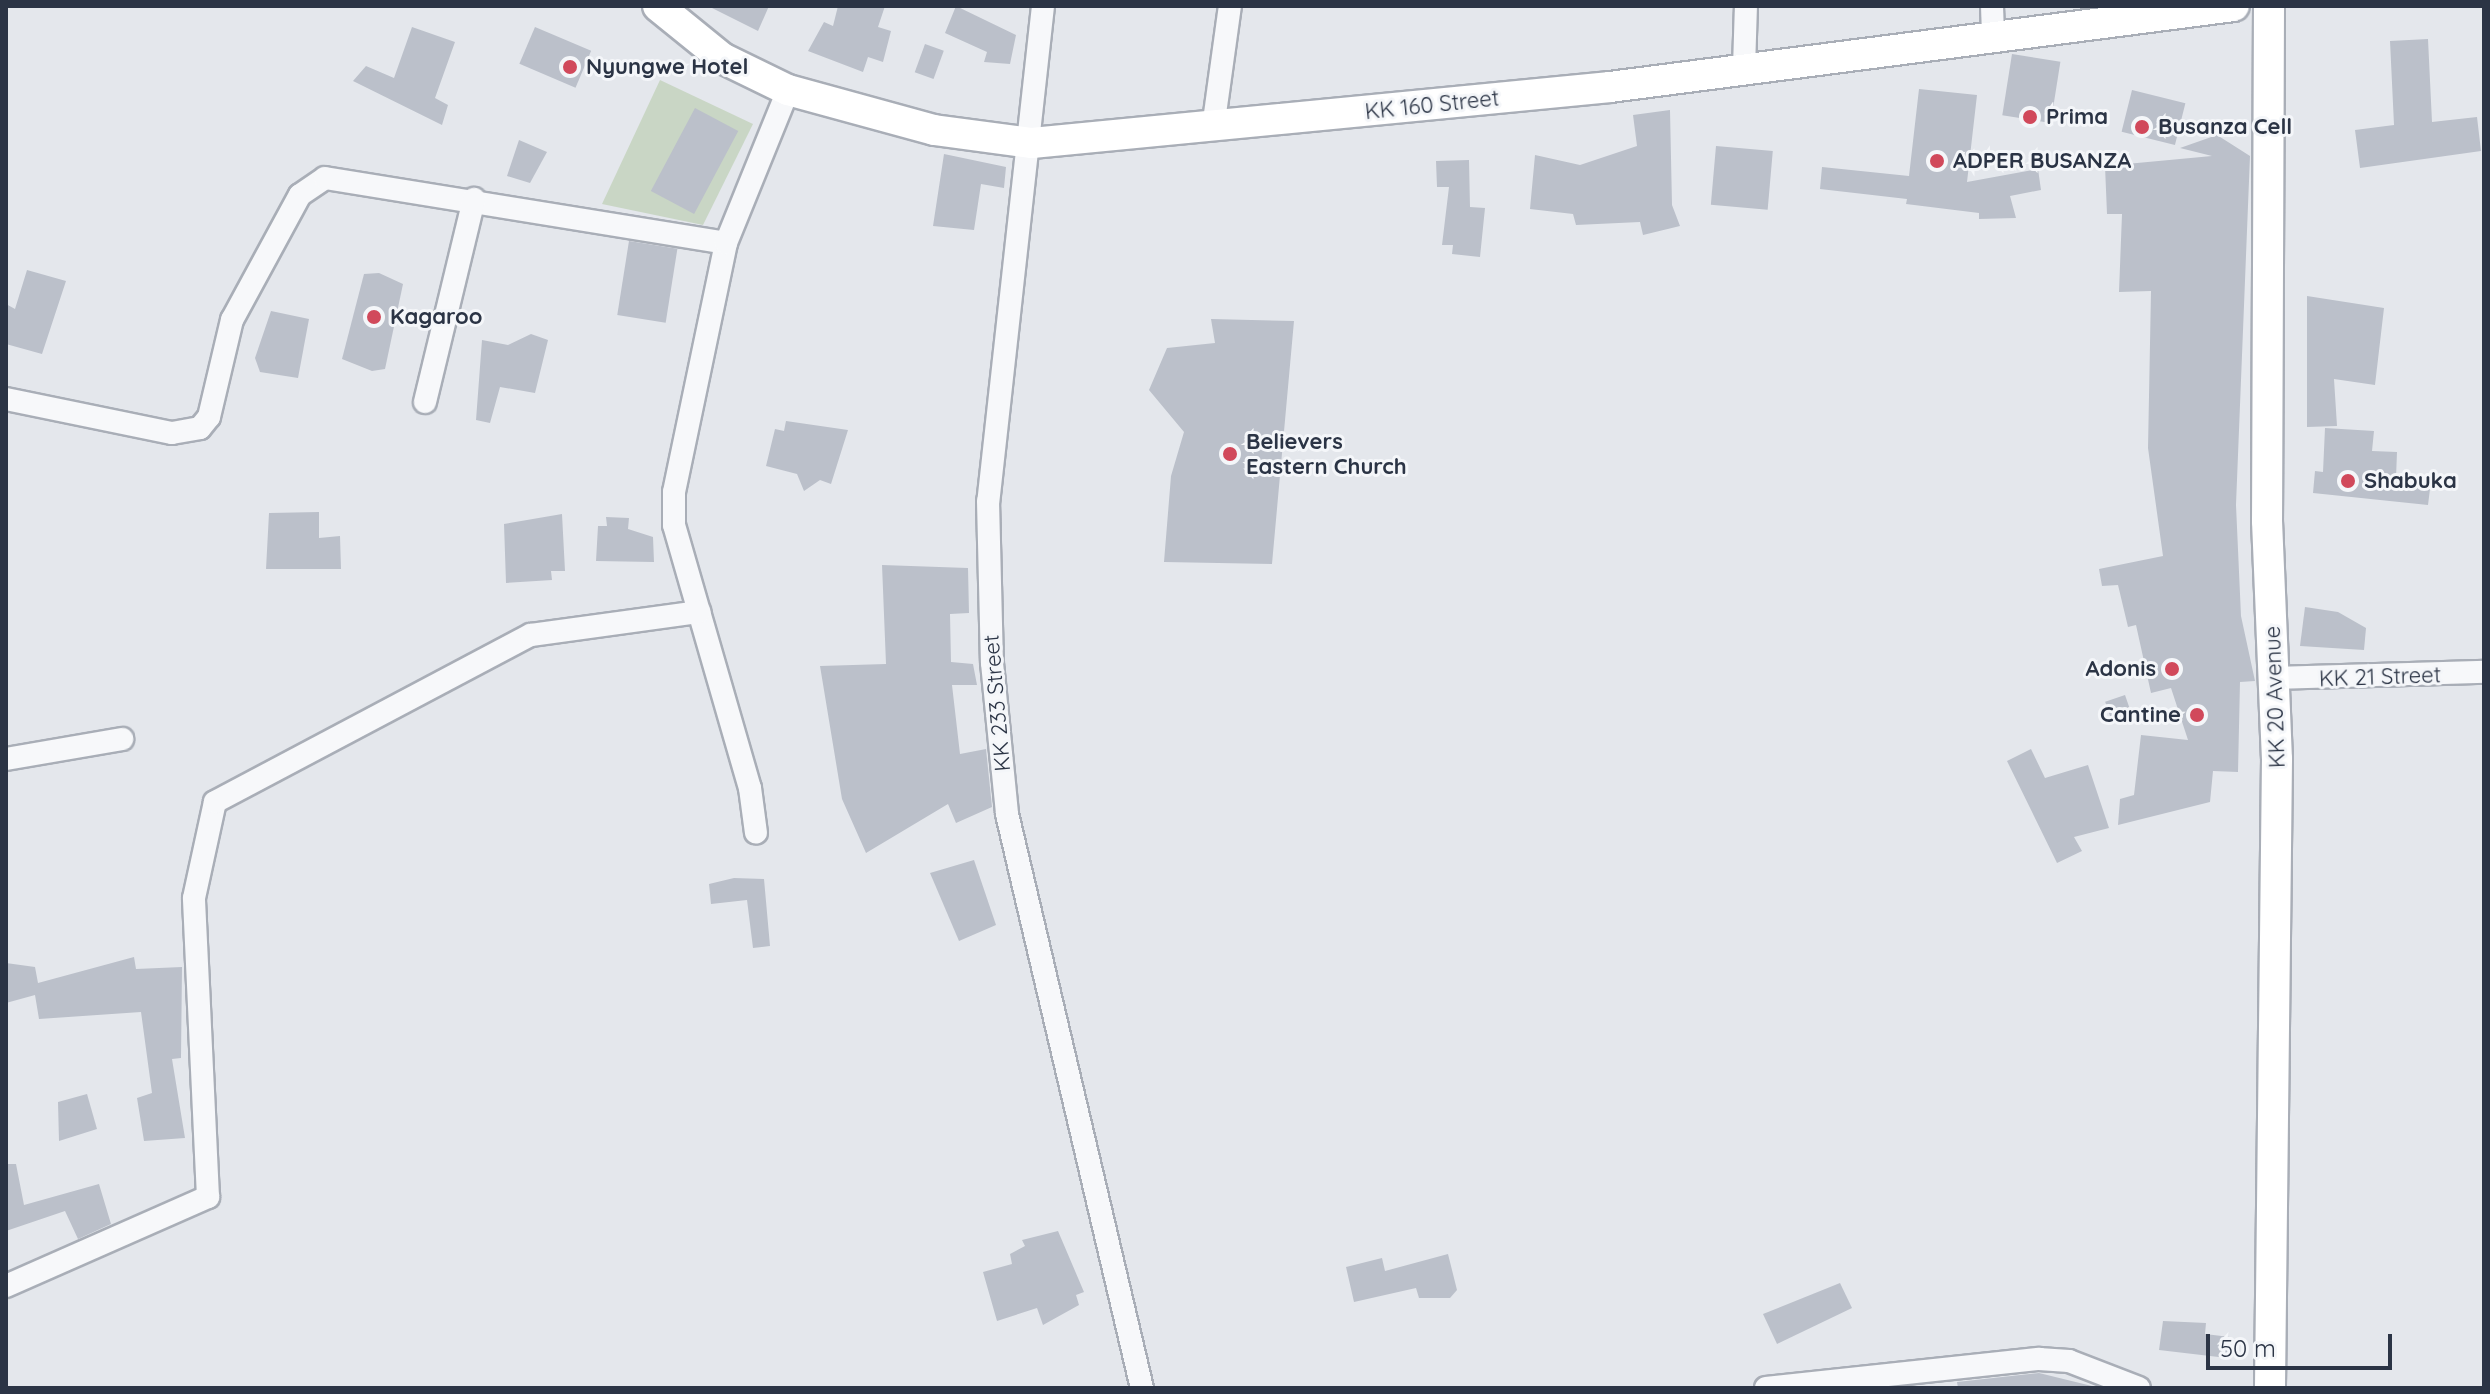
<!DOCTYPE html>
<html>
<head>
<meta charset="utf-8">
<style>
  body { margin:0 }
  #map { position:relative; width:2490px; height:1394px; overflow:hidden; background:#e4e7ec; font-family:Quicksand,sans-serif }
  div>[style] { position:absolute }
  .green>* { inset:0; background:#c9d6c5 }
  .building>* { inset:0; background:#bbc0ca; transform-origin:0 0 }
  .roads { filter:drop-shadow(2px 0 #a9aeb7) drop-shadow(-2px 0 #a9aeb7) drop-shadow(0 2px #a9aeb7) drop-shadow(0 -2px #a9aeb7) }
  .street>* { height:22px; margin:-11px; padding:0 11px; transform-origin:11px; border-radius:11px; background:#f7f8fa }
  .secondary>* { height:30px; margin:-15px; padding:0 15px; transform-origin:15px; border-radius:15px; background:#fff }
  .dots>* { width:22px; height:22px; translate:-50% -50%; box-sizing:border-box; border:4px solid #f4f6f9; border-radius:50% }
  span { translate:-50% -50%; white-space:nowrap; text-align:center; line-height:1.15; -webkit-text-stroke:6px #f4f6f9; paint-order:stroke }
  .poi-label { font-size:22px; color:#2b3445; font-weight:700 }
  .left { translate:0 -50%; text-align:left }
  .right { translate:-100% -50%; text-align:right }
  .street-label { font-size:22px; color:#2b3445 }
  .frame { position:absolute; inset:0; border:8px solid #2b3445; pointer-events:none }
  .scale { position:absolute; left:2206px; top:1334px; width:186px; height:36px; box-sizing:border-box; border:4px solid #2b3445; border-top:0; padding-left:10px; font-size:24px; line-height:28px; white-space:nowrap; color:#2b3445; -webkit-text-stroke:6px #f4f6f9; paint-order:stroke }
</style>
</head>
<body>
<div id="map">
  <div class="green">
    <i style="clip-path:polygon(660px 80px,753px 124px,703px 225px,602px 204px)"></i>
  </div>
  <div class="building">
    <i style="clip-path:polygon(708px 6px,769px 6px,758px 31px)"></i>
    <i style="clip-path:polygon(838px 6px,885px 6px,878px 27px,891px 31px,883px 62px,868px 57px,863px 72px,808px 51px,824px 22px,833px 26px)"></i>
    <i style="clip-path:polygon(956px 6px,1016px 35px,1010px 64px,984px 62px,987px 52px,945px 33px)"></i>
    <i style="clip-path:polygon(412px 27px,455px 42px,435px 98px,448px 105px,442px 125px,353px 81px,366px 66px,394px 78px)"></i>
    <i style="left:535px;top:27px;width:61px;height:40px;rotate:23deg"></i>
    <i style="clip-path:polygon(2428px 39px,2432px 122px,2477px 117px,2481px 151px,2360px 168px,2355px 130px,2394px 125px,2390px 41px)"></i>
    <i style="left:925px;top:44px;width:20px;height:30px;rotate:20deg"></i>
    <i style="left:2012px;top:54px;width:49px;height:62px;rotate:9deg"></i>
    <i style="clip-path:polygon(1919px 89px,1977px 95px,1967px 182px,2038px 169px,2041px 190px,2010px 196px,2016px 218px,1979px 219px,1979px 213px,1906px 204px,1907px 199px,1820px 189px,1822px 167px,1909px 176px)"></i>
    <i style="left:2132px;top:90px;width:55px;height:43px;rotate:14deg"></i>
    <i style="left:695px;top:108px;width:49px;height:94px;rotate:28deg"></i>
    <i style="clip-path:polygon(1670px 110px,1672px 205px,1680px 226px,1643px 235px,1640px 222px,1576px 225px,1573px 214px,1530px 209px,1535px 155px,1580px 165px,1637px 146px,1633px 115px)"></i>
    <i style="clip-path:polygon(2217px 135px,2250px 156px,2236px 505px,2241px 616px,2255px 681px,2240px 682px,2238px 772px,2213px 771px,2210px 802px,2118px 825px,2120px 799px,2134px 795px,2141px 735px,2188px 740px,2171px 688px,2151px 693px,2136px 625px,2128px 627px,2118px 585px,2102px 586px,2099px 569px,2163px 556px,2148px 448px,2151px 291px,2119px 292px,2122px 214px,2107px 214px,2105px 166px,2212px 156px,2180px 148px)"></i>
    <i style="clip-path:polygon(519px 140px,547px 152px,530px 183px,507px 176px)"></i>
    <i style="left:1716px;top:146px;width:57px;height:59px;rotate:5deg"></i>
    <i style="clip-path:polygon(944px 154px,1006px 167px,1004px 188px,981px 184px,974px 230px,933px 226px)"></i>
    <i style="clip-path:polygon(1469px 160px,1470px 207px,1485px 208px,1480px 257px,1452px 254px,1453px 245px,1442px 245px,1449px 187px,1437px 187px,1436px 161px)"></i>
    <i style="left:629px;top:241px;width:49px;height:75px;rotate:9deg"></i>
    <i style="clip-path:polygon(27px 270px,66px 281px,42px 354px,6px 344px,6px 304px,15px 309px)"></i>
    <i style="clip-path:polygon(379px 273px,403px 284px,385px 369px,372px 371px,342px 359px,364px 274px)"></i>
    <i style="clip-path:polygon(2307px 296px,2384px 308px,2375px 385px,2334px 379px,2337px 426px,2307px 427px)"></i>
    <i style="clip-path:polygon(271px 311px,309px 319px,298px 378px,260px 372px,255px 358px)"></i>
    <i style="clip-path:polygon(1211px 319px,1294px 321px,1272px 564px,1164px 562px,1171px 476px,1184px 432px,1149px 390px,1167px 348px,1215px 343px)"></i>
    <i style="clip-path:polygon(531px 334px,548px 340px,535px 393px,500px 387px,490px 423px,476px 420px,482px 340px,508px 345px)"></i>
    <i style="clip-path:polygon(786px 421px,848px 430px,831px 484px,820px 480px,804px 491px,797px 474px,766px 466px,775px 429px,784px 431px)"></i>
    <i style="clip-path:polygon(2325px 428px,2374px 431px,2372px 451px,2397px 452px,2396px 478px,2431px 481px,2428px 505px,2313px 493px,2315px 471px,2323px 472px)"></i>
    <i style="clip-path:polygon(319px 512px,319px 538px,340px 536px,341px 569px,266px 569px,269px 513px)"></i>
    <i style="clip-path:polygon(562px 514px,565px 571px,551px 571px,552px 580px,506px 583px,504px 524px)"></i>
    <i style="clip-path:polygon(606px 517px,629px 518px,628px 529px,653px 537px,654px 562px,596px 561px,598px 526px,607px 526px)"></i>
    <i style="clip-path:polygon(882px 565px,968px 568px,969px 613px,950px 614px,951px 662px,973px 664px,977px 685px,952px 685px,960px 754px,986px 749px,992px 807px,956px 823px,948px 804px,866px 853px,842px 799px,820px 666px,886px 664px)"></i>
    <i style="clip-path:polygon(2305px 607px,2338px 612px,2366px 628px,2364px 650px,2300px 646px)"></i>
    <i style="left:2125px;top:695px;width:21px;height:21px;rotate:71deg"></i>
    <i style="clip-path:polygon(2031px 749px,2045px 778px,2088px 765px,2109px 828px,2074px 837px,2082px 851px,2057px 863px,2007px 761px)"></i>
    <i style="clip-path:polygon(974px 860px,996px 925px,959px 941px,930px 873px)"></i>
    <i style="clip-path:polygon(734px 878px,764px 879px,770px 946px,753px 948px,747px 900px,711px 904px,709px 884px)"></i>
    <i style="clip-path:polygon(134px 957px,136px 969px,182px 967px,181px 1058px,172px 1059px,185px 1138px,144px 1141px,137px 1098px,152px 1093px,141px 1012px,39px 1019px,35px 995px,6px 1003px,6px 963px,35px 967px,38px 983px)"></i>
    <i style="clip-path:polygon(87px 1094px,97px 1129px,59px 1141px,58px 1102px)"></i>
    <i style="clip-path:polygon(6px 1164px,16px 1164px,24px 1205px,99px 1184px,111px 1224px,78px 1239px,65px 1211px,6px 1231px)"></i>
    <i style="clip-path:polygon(1058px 1231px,1084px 1292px,1076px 1295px,1079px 1305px,1043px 1325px,1037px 1308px,997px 1321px,983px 1272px,1012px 1264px,1010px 1254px,1025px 1246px,1022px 1240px)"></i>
    <i style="clip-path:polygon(1448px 1254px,1457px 1290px,1450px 1298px,1419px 1298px,1416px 1288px,1354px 1302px,1346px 1267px,1382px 1258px,1385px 1271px)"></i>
    <i style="clip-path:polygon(1840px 1283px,1852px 1308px,1777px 1344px,1763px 1314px)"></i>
    <i style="clip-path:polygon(2163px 1321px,2206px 1323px,2205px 1334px,2230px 1337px,2227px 1358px,2159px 1350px)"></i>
    <i style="clip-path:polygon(2039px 1373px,2100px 1388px,1958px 1388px,1957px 1382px)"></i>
  </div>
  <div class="roads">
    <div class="street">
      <i style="left:1043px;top:6px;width:498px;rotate:96.3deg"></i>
      <i style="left:988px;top:501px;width:162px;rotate:88.6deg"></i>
      <i style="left:992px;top:663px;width:152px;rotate:84.3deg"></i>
      <i style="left:1007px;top:814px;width:590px;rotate:76.77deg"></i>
      <i style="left:1992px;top:6px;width:34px;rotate:88deg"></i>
      <i style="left:1744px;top:68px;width:62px;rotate:-88.2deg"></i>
      <i style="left:1213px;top:128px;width:123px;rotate:-82.1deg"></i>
      <i style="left:726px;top:243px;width:254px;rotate:101.8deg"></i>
      <i style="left:674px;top:492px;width:33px;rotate:90deg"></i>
      <i style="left:674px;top:525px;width:274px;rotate:73.9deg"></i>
      <i style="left:750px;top:788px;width:45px;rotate:82.4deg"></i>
      <i style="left:6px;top:399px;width:169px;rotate:11.6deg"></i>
      <i style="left:172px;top:433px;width:28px;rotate:-10deg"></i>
      <i style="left:200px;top:428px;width:14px;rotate:-51deg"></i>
      <i style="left:209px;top:417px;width:100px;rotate:-76.7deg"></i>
      <i style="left:232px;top:320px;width:142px;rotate:-61.5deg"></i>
      <i style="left:300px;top:195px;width:30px;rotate:-34deg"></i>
      <i style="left:325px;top:178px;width:406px;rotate:9.2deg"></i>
      <i style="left:726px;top:243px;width:165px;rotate:-67.9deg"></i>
      <i style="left:425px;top:402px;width:209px;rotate:-76.4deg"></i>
      <i style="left:2276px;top:678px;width:208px;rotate:-1.7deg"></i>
      <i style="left:6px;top:759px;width:118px;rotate:-9.8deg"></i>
      <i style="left:6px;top:1286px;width:221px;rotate:-23.8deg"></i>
      <i style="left:208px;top:1197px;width:299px;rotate:-92.7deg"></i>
      <i style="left:194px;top:898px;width:98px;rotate:-77.7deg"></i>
      <i style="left:215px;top:802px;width:357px;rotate:-27.9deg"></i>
      <i style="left:531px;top:635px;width:170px;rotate:-7.8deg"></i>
      <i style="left:1766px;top:1388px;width:275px;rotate:-6.1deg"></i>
      <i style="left:2039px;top:1359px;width:30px;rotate:4deg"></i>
      <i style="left:2069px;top:1361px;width:75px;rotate:21.1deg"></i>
    </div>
    <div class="secondary">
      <i style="left:658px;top:6px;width:82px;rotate:39.1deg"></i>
      <i style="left:722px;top:58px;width:73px;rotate:25.9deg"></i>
      <i style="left:788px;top:90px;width:151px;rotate:15.3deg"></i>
      <i style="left:934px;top:130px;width:99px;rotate:7.6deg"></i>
      <i style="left:1032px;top:143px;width:581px;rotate:-5.53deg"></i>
      <i style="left:1610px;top:87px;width:629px;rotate:-7.4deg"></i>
      <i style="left:2269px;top:6px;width:515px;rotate:90.22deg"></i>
      <i style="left:2267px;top:521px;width:238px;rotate:87.6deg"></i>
      <i style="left:2277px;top:759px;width:629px;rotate:90.64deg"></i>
    </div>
  </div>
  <div class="dots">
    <i style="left:570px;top:67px;background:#d1495b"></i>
    <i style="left:2030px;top:117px;background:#d1495b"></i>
    <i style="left:2142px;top:127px;background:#d1495b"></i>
    <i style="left:1937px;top:161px;background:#d1495b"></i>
    <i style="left:374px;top:317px;background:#d1495b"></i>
    <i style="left:1230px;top:454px;background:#d1495b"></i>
    <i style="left:2348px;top:481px;background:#d1495b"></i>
    <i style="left:2172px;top:669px;background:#d1495b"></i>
    <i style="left:2197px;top:715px;background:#d1495b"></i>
  </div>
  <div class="poi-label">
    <span class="left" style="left:586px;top:67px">Nyungwe Hotel</span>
    <span class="left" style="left:2046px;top:117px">Prima</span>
    <span class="left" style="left:2158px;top:127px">Busanza Cell</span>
    <span class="left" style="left:1953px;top:161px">ADPER BUSANZA</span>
    <span class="left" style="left:390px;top:317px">Kagaroo</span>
    <span class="left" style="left:1246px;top:454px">Believers<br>Eastern Church</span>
    <span class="left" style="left:2364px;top:481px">Shabuka</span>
    <span class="right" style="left:2156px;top:669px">Adonis</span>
    <span class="right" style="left:2181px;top:715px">Cantine</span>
  </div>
  <div class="street-label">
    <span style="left:1432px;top:105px;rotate:-6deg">KK 160 Street</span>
    <span style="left:2380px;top:677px;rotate:-2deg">KK 21 Street</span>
    <span style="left:2275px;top:697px;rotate:-92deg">KK 20 Avenue</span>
    <span style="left:997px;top:703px;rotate:-95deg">KK 233 Street</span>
  </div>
  <div class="frame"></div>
  <div class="scale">50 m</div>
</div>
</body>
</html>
